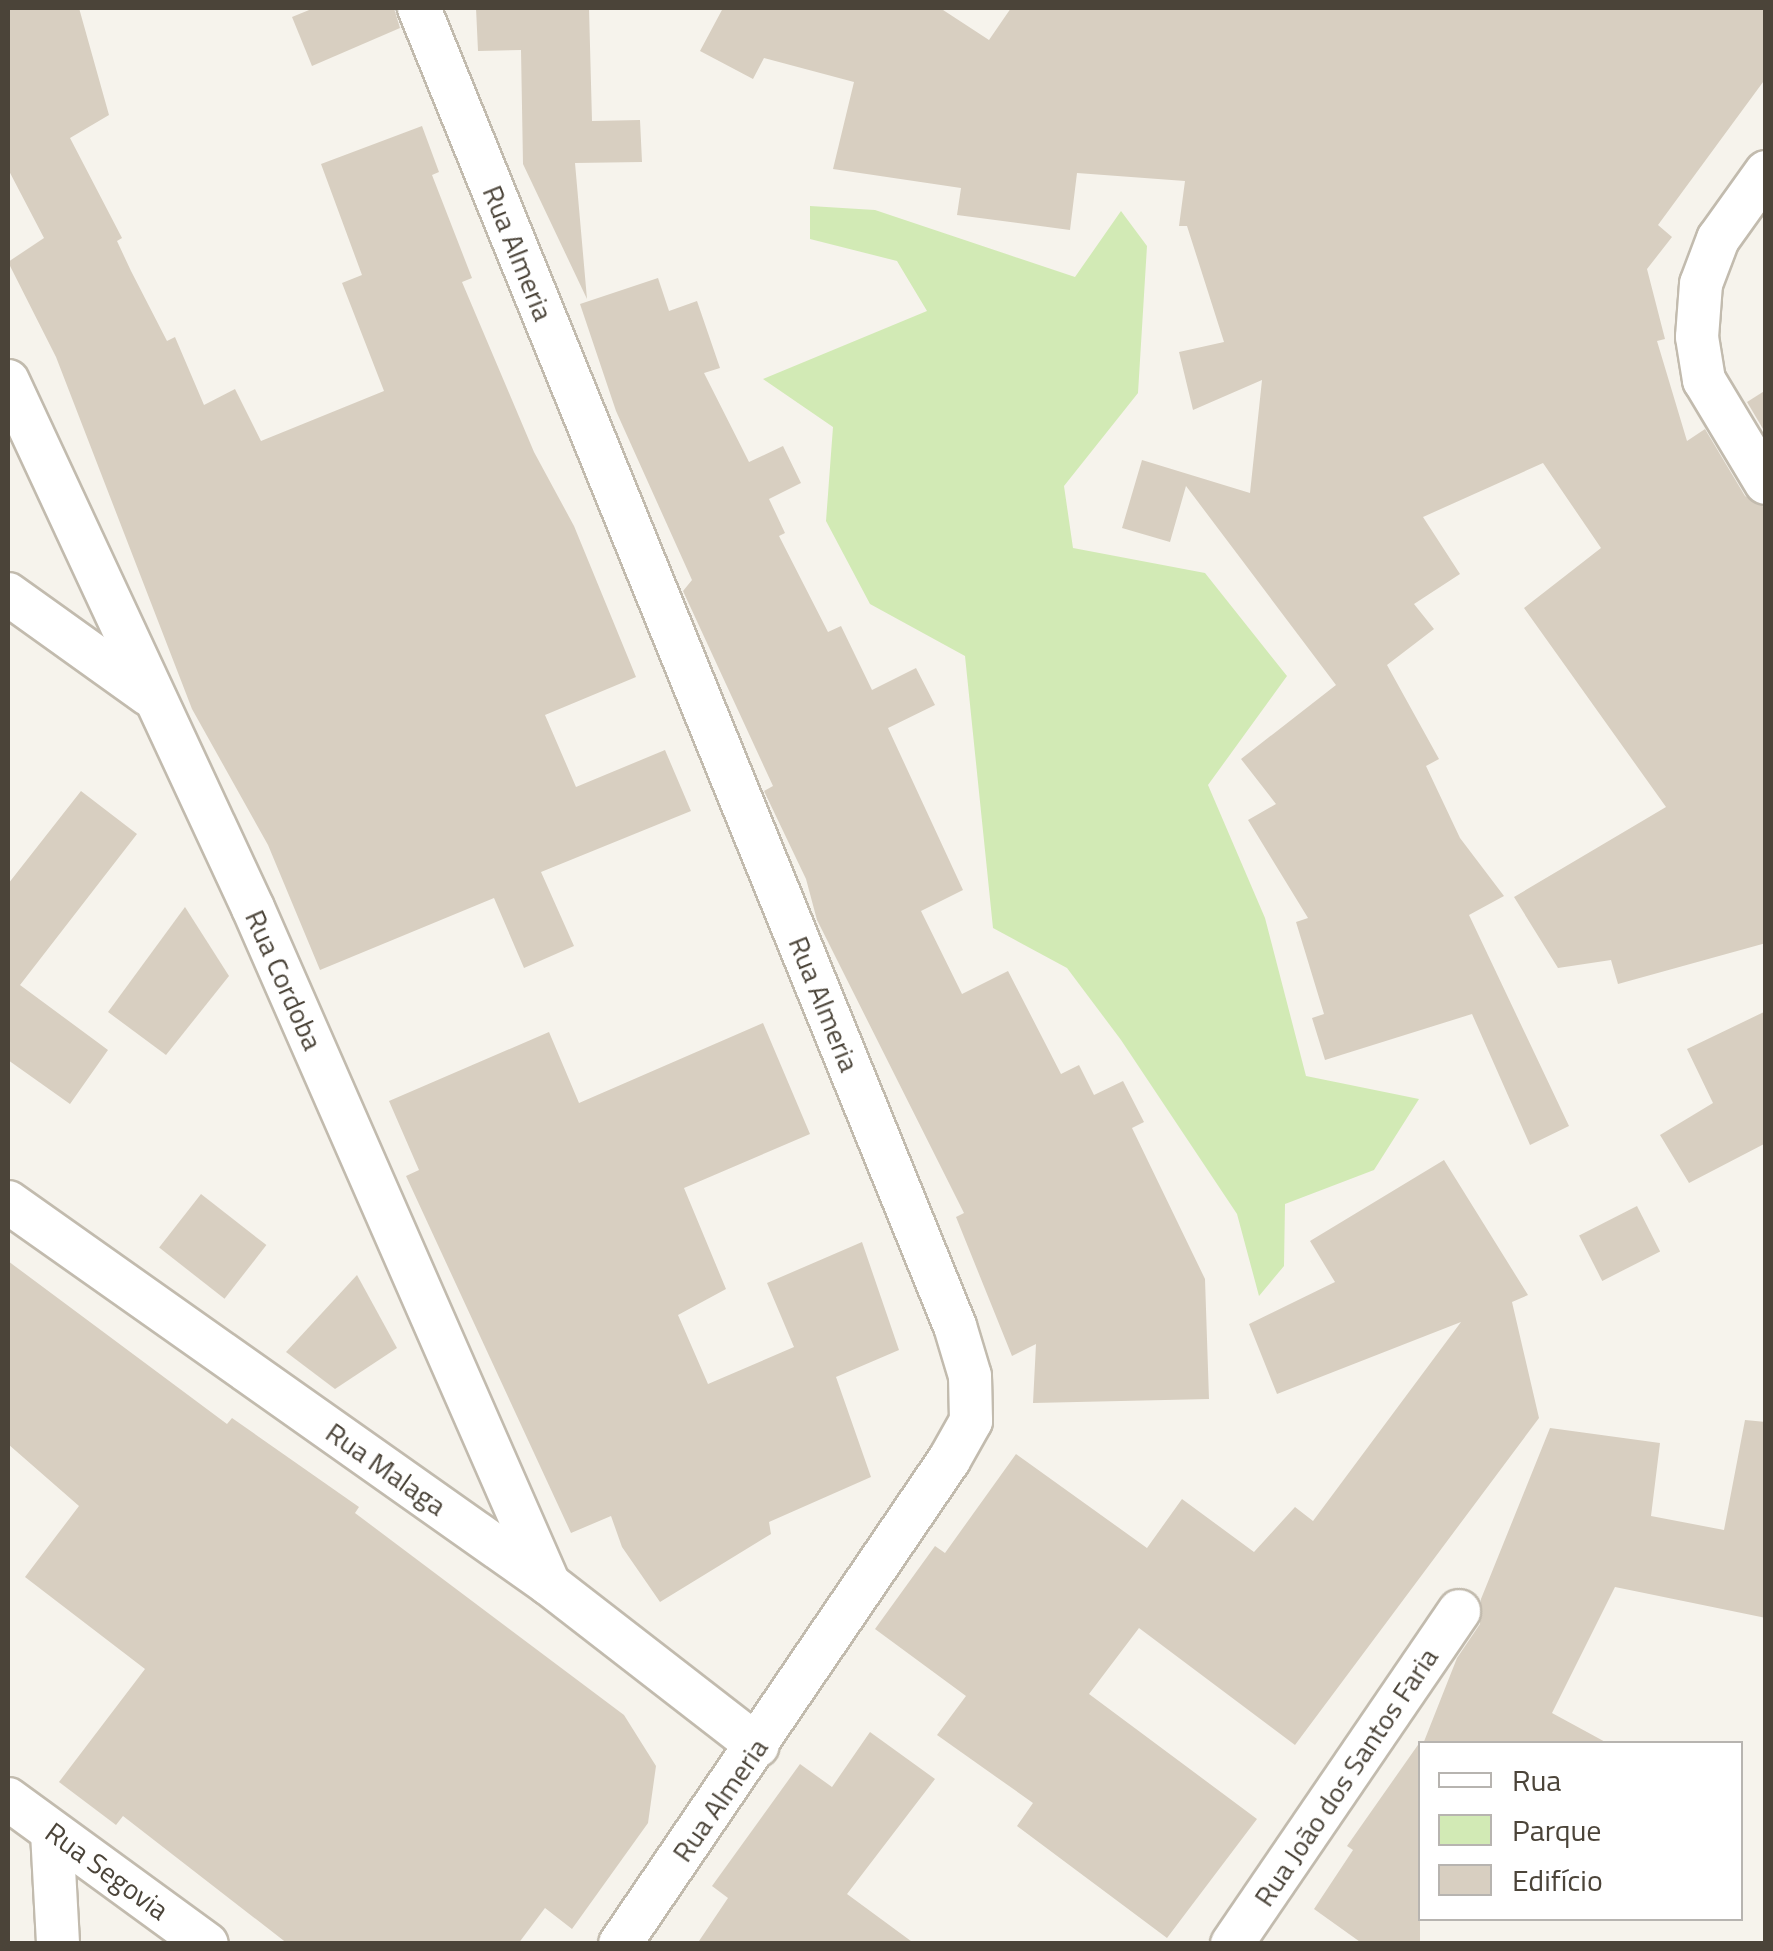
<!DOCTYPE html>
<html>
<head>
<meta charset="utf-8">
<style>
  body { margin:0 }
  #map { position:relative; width:1773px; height:1951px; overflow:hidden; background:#f6f3ec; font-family:"Titillium Web",sans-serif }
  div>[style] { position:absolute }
  .green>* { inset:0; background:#d2eab5 }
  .building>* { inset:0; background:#d8cfc1; transform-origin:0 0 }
  .roads { filter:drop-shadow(2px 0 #c2bbae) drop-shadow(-2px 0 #c2bbae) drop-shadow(0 2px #c2bbae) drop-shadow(0 -2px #c2bbae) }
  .minor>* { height:42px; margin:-21px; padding:0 21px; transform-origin:21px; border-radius:21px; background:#fff }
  span { translate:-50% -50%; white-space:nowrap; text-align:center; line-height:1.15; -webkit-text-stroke:8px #fff; paint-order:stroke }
  .street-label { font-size:28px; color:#4b4439 }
  .frame { position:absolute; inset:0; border:10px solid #4b4439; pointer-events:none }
  .legend { position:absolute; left:1418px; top:1741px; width:325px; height:180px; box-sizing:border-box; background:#fff; border:2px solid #b7b4b0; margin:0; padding:12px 18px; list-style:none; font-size:30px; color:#4b4439 }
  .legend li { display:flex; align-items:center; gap:20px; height:50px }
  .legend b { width:50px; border:2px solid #b7b4b0 }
</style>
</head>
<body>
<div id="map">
  <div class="green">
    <i style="clip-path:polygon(810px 206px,875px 210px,1075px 277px,1121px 211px,1147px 246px,1138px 393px,1064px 486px,1073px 548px,1205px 573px,1287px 676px,1208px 785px,1265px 918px,1306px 1076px,1419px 1099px,1374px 1170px,1285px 1204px,1284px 1266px,1259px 1296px,1237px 1214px,1121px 1040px,1067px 968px,993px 928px,965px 656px,870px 604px,826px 521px,833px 427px,763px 379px,927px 311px,897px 261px,810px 239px)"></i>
  </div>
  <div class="building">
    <i style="clip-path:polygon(8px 8px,79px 8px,109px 115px,70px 138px,122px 238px,117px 241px,131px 271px,167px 341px,175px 337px,204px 405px,235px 389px,261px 441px,384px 391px,342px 283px,362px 275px,321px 164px,422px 126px,439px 172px,432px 175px,472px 278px,462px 282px,534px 452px,574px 526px,636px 677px,545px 715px,576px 787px,665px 750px,691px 811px,541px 872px,574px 946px,524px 968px,494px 898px,320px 970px,268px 845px,192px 709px,56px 357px,8px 262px,44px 238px,8px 169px)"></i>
    <i style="clip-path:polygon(314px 8px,394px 8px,400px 28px,312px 66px,292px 17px)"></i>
    <i style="clip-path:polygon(476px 8px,589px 8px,592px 121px,640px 120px,642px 162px,575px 163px,587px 299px,523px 164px,521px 50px,478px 51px)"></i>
    <i style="clip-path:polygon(723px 8px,940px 8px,989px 40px,1011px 8px,1766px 8px,1766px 78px,1658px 225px,1672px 237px,1647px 269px,1665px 339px,1657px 341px,1687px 441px,1705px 429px,1745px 496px,1766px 508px,1766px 943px,1618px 984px,1611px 960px,1558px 968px,1514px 897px,1666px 807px,1524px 608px,1601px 548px,1543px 463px,1423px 517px,1460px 574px,1414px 604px,1434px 629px,1387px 665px,1439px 759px,1426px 766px,1460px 838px,1504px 896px,1469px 915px,1569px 1126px,1530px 1145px,1472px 1014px,1325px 1060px,1312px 1018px,1324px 1014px,1296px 922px,1308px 918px,1248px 820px,1276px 804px,1241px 759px,1336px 685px,1186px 486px,1170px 542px,1122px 528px,1142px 460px,1250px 493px,1262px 380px,1193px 410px,1179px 352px,1224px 342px,1187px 226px,1179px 226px,1185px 181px,1077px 173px,1070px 230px,957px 215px,961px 188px,833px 169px,854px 82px,764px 58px,753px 79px,700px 51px)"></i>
    <i style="clip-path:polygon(658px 278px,669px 311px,697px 301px,720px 368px,704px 373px,749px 462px,783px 446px,801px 483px,769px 499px,785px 533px,779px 536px,828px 632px,841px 626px,872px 690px,916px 668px,935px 705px,888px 728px,963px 890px,921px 911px,962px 994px,1008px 971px,1061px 1074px,1079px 1065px,1094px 1095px,1123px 1081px,1144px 1122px,1132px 1128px,1205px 1279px,1209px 1399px,1033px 1403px,1036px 1344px,1012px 1356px,956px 1217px,964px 1213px,817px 920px,806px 879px,764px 791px,773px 786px,683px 591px,692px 580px,616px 411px,580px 304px)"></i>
    <i style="clip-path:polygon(1766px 390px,1766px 434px,1747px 402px)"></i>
    <i style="clip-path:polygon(81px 791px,137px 834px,20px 985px,108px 1050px,70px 1104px,8px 1060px,8px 884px)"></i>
    <i style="clip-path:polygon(185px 907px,229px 976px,166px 1055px,108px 1012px)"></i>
    <i style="clip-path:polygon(1766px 1011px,1766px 1143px,1689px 1183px,1660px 1135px,1713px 1103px,1687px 1049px)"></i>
    <i style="clip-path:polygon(763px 1023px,810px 1134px,684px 1188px,726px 1289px,678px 1315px,708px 1384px,794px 1347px,767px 1283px,862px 1242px,899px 1350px,836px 1377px,871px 1477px,769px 1522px,771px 1534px,660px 1602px,622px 1547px,611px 1516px,571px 1533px,406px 1176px,419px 1170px,389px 1101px,549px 1032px,579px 1103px)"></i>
    <i style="clip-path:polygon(1444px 1160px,1528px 1295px,1512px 1302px,1539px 1418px,1295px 1745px,1139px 1628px,1089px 1694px,1257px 1819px,1167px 1938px,1017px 1826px,1033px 1803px,937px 1735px,966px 1696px,875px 1629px,935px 1546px,945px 1553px,1016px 1454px,1147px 1548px,1182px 1499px,1254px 1552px,1295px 1507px,1313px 1521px,1461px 1322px,1277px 1394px,1249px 1324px,1335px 1282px,1310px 1241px)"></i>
    <i style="left:201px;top:1194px;width:83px;height:68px;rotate:38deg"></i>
    <i style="left:1637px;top:1206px;width:51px;height:65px;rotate:63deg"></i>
    <i style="clip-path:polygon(8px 1261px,227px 1424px,232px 1418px,359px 1507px,355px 1513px,624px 1715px,656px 1766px,648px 1823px,572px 1929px,545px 1908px,518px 1944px,288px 1944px,123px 1816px,116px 1825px,59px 1782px,145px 1669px,25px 1577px,79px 1506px,8px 1444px)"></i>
    <i style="clip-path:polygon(357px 1275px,397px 1348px,335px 1389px,286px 1352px)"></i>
    <i style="clip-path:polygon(1745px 1420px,1766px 1422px,1766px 1618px,1615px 1587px,1552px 1713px,1609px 1744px,1423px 1744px,1457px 1658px,1480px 1624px,1481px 1599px,1550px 1428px,1660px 1443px,1651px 1516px,1724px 1530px)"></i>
    <i style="clip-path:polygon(870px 1732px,935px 1779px,847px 1894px,915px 1944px,697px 1944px,728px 1898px,712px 1886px,800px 1764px,832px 1787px)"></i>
    <i style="clip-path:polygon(1420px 1742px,1420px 1944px,1363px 1944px,1314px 1909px,1353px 1850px,1347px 1846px)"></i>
  </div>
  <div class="roads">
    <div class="minor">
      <i style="left:419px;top:8px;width:1423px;rotate:67.87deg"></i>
      <i style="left:955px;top:1326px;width:52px;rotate:73.3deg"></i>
      <i style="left:970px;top:1376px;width:45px;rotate:88.7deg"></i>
      <i style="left:971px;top:1421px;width:45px;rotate:119.4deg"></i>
      <i style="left:949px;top:1460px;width:585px;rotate:124.21deg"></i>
      <i style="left:1766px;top:172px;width:82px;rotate:125.6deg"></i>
      <i style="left:1718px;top:239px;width:48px;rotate:110.7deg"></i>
      <i style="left:1701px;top:284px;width:53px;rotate:94.3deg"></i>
      <i style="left:1697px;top:337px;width:44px;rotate:80.8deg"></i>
      <i style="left:1704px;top:380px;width:120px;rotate:59deg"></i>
      <i style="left:8px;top:381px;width:581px;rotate:65.07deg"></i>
      <i style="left:253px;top:908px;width:738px;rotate:66.35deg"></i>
      <i style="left:8px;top:594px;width:173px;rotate:35.6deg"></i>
      <i style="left:8px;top:1202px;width:662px;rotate:35.23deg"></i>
      <i style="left:549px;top:1584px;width:264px;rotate:37.8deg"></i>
      <i style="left:8px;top:1799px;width:246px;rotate:36.1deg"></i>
      <i style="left:52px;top:1832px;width:112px;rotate:86.9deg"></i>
      <i style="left:1232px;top:1944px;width:403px;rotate:-55.7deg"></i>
    </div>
  </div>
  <div class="street-label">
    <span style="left:518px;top:253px;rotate:68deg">Rua Almeria</span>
    <span style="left:284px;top:980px;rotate:66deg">Rua Cordoba</span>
    <span style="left:824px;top:1004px;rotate:68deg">Rua Almeria</span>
    <span style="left:386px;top:1469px;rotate:35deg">Rua Malaga</span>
    <span style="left:1346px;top:1777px;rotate:-56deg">Rua João dos Santos Faria</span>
    <span style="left:720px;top:1800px;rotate:-55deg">Rua Almeria</span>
    <span style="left:107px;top:1871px;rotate:36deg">Rua Segovia</span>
  </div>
  <div class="frame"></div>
  <ul class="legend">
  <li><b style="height:12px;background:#fff"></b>Rua</li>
  <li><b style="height:28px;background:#d2eab5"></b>Parque</li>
  <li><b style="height:28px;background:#d8cfc1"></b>Edifício</li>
  </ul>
</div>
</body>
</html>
